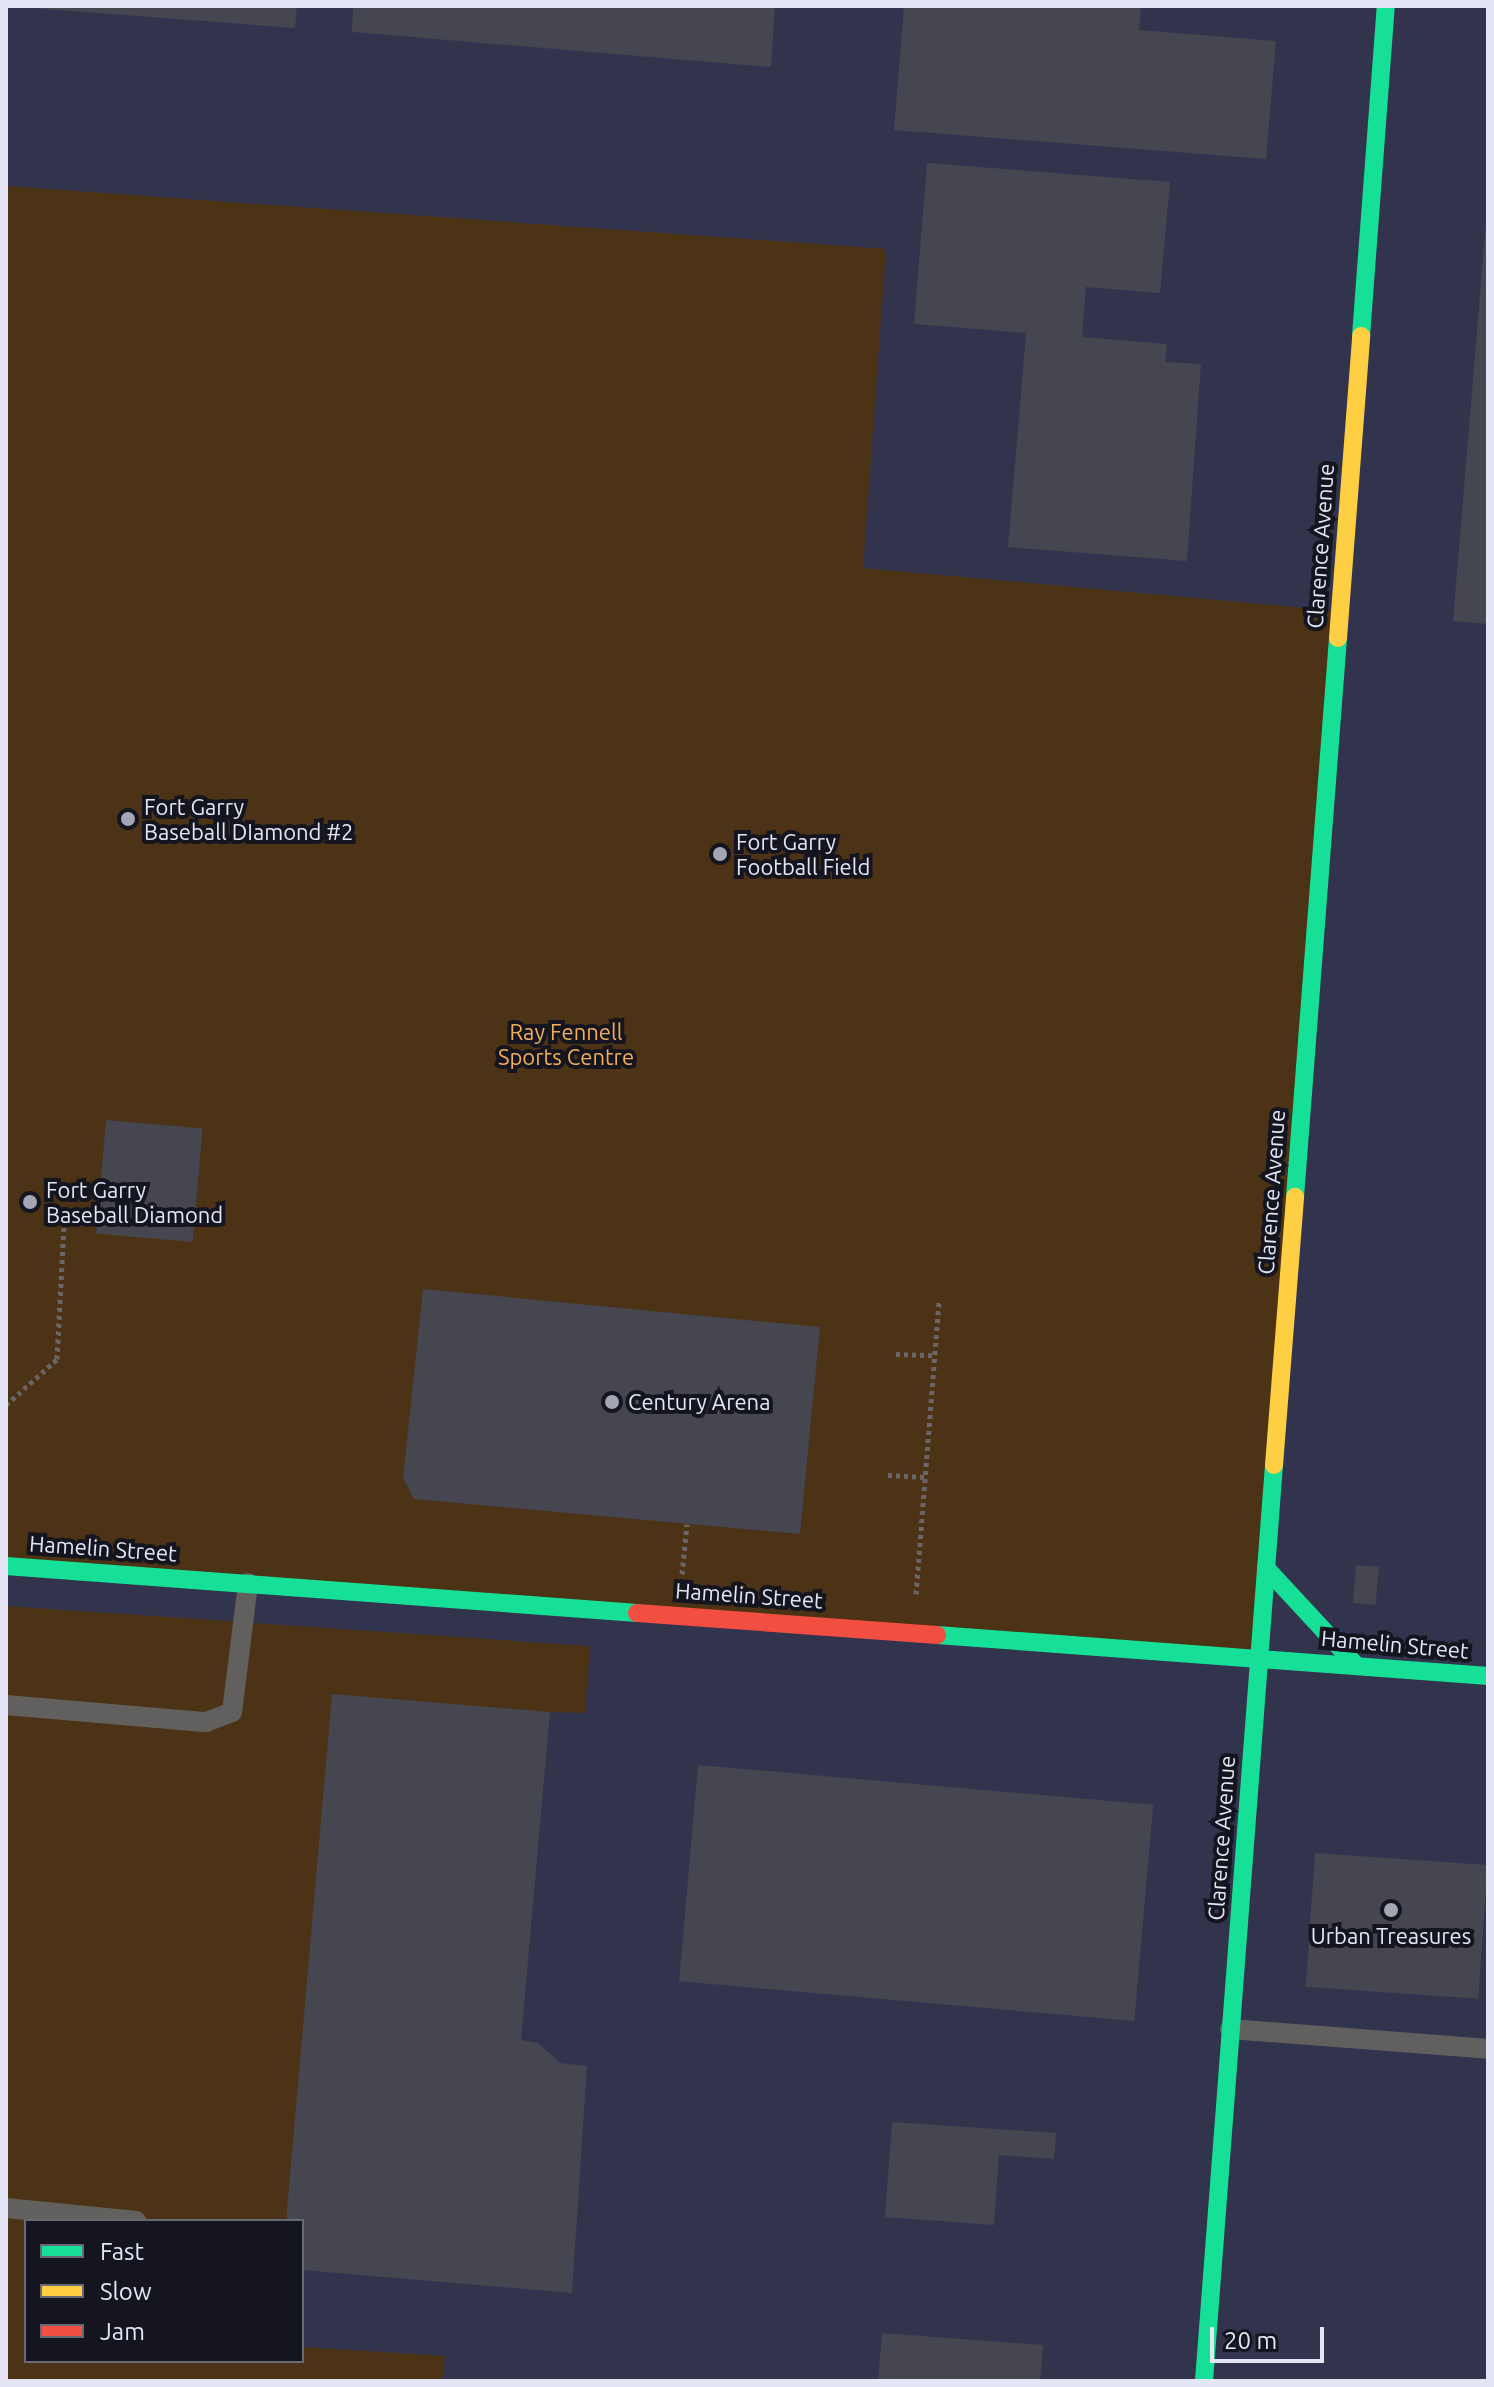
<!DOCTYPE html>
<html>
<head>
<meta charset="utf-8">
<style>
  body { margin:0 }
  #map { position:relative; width:1494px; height:2387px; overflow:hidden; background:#2f303c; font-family:Ubuntu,sans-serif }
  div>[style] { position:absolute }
  .built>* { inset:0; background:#32344e }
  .green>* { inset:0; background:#4c3315 }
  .building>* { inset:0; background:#454650; transform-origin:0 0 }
  .path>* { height:5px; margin-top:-2.5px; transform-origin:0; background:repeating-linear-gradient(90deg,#686669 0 4px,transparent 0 8px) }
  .lane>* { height:20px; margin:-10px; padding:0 10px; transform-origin:10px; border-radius:10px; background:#62605f }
  .fast>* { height:18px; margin:-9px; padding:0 9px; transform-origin:9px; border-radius:9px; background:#16e098 }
  .slow>* { height:18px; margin:-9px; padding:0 9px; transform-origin:9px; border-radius:9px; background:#ffcf43 }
  .jam>* { height:18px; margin:-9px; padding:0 9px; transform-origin:9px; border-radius:9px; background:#f24e42 }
  .dots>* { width:22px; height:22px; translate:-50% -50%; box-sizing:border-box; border:4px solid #14151f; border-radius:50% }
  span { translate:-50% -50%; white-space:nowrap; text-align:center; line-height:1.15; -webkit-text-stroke:8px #14151f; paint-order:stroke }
  .street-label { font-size:22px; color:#e4e6f5 }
  .poi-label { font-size:22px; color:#e4e6f5 }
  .left { translate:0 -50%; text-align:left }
  .park-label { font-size:22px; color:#f4ae58 }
  .frame { position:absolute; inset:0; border:8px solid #e4e6f5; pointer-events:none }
  .legend { position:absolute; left:24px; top:2219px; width:280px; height:144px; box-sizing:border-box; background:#14151f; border:2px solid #676975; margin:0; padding:10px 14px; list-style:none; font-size:24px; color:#e4e6f5 }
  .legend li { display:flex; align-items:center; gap:16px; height:40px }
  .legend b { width:40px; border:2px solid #676975 }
  .scale { position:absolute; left:1210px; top:2327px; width:114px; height:36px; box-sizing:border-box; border:4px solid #e4e6f5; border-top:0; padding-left:10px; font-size:24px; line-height:28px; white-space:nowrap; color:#e4e6f5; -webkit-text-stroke:6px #14151f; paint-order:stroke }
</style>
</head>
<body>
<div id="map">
  <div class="built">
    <i style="clip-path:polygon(evenodd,6px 6px,1488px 6px,1488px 2381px,6px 2381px,6px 1566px,862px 568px,886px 250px,6px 186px,6px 6px,26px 2221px,302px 2221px,302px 2361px,26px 2361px,26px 2221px)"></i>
  </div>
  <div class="green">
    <i style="clip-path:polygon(6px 186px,886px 249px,863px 568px,1339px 611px,1259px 1656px,6px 1566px)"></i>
    <i style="clip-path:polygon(6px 1606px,590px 1646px,585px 1713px,550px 1712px,286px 2221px,26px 2221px,26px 2361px,302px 2361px,302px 2347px,445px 2356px,442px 2381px,6px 2381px)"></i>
  </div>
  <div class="building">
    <i style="clip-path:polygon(6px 6px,297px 6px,295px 28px)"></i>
    <i style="clip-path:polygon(353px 6px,775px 6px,771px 67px,352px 32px)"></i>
    <i style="clip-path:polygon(904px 6px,1141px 6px,1139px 30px,1276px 41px,1266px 159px,894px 130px)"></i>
    <i style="clip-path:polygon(927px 163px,1170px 182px,1160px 293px,1086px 287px,1082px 337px,1167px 344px,1165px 362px,1201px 364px,1187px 561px,1008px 547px,1026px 333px,914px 324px)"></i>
    <i style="clip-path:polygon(1486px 221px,1488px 221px,1488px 624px,1453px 621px)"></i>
    <i style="left:106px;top:1120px;width:97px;height:114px;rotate:5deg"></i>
    <i style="clip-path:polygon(423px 1289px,820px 1327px,800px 1534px,414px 1499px,403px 1478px)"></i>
    <i style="left:1356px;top:1565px;width:23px;height:38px;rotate:5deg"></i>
    <i style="clip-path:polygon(332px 1694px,550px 1712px,521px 2040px,538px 2043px,560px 2063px,587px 2066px,572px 2293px,302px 2270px,302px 2221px,286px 2221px)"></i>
    <i style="left:698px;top:1765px;width:457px;height:217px;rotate:5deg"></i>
    <i style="left:1315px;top:1853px;width:173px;height:134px;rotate:4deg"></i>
    <i style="clip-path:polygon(892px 2122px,1056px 2133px,1054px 2159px,999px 2155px,994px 2225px,885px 2217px)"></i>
    <i style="clip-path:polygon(882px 2333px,1043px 2345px,1040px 2381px,878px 2381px)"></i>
  </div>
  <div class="path">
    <i style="left:896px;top:1354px;width:38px;rotate:2deg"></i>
    <i style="left:6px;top:1405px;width:69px;rotate:-42deg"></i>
    <i style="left:57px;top:1359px;width:132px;rotate:-87deg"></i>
    <i style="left:888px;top:1475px;width:37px;rotate:3deg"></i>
    <i style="left:682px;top:1574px;width:50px;rotate:-84.3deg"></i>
    <i style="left:916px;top:1594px;width:295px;rotate:-85.5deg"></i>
  </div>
  <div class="lane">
    <i style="left:6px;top:1705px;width:201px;rotate:4.9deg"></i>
    <i style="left:206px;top:1722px;width:28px;rotate:-21deg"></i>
    <i style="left:232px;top:1712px;width:130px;rotate:-82.9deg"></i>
    <i style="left:1230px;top:2029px;width:259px;rotate:4.4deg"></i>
    <i style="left:6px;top:2208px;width:131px;rotate:5.7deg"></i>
  </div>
  <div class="fast">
    <i style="left:1361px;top:336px;width:331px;rotate:-85.7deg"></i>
    <i style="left:1295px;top:1197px;width:561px;rotate:-85.6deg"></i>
    <i style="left:6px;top:1566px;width:633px;rotate:4.26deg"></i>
    <i style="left:1266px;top:1568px;width:131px;rotate:47.2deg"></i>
    <i style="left:937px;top:1635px;width:553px;rotate:4.26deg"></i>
    <i style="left:1204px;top:2381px;width:919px;rotate:-85.63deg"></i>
  </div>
  <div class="slow">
    <i style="left:1338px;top:638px;width:303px;rotate:-85.6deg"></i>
    <i style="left:1274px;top:1465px;width:269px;rotate:-85.5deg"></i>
  </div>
  <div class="jam">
    <i style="left:637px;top:1613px;width:301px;rotate:4.2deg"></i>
  </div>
  <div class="dots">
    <i style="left:128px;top:819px;background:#a5a6b4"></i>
    <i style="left:720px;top:854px;background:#a5a6b4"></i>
    <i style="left:30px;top:1202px;background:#a5a6b4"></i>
    <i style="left:612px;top:1402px;background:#a5a6b4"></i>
    <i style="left:1391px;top:1910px;background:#a5a6b4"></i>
  </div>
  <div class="street-label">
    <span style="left:1320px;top:546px;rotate:-86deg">Clarence Avenue</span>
    <span style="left:1271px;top:1192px;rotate:-86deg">Clarence Avenue</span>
    <span style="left:103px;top:1548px;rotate:4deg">Hamelin Street</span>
    <span style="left:749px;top:1595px;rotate:4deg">Hamelin Street</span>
    <span style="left:1395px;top:1644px;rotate:5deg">Hamelin Street</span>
    <span style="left:1221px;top:1838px;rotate:-86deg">Clarence Avenue</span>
  </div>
  <div class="poi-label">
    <span class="left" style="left:144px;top:819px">Fort Garry<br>Baseball DIamond #2</span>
    <span class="left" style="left:736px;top:854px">Fort Garry<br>Football Field</span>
    <span class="left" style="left:46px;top:1202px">Fort Garry<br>Baseball Diamond</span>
    <span class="left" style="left:628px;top:1402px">Century Arena</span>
    <span style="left:1391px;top:1936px">Urban Treasures</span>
  </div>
  <div class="park-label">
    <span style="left:566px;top:1044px">Ray Fennell<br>Sports Centre</span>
  </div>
  <div class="frame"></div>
  <ul class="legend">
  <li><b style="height:10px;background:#16e098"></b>Fast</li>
  <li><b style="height:10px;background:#ffcf43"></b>Slow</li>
  <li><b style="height:10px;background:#f24e42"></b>Jam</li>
  </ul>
  <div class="scale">20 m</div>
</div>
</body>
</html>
